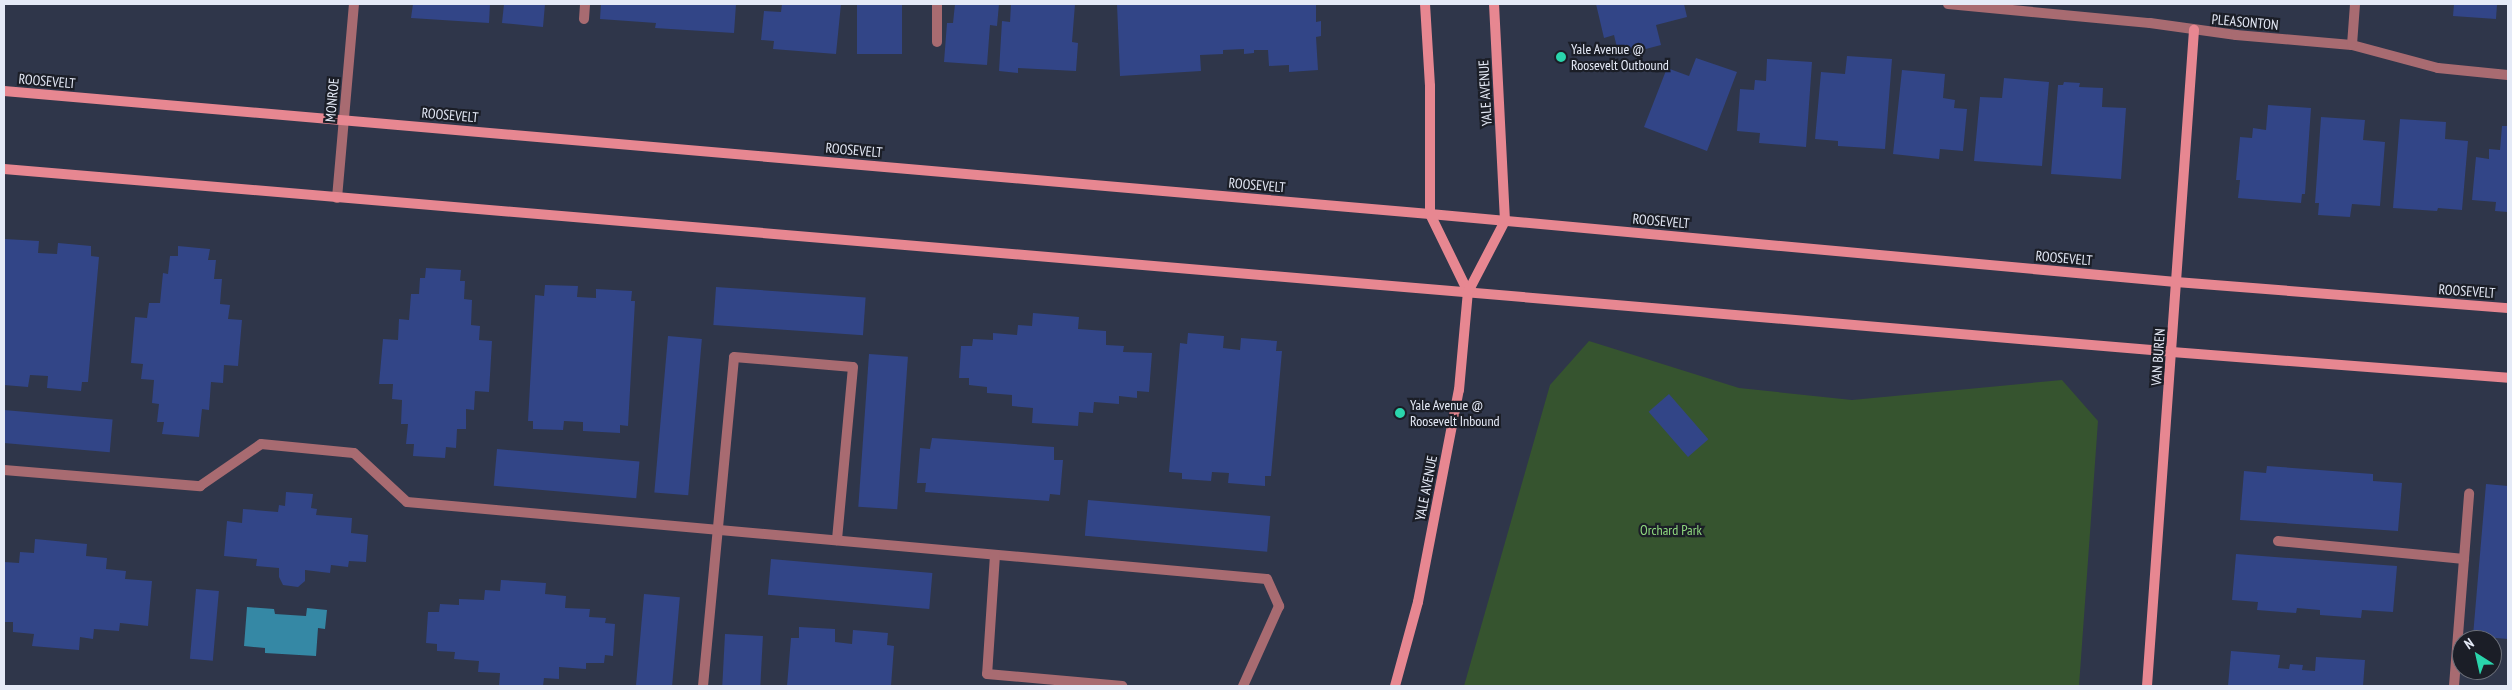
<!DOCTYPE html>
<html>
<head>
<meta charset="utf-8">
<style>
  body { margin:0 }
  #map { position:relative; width:2512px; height:690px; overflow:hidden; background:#2f364a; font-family:"PT Sans Narrow",sans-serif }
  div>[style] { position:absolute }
  .green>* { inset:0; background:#36542f }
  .water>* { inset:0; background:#3588a5 }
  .building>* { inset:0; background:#324587; transform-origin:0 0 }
  .lane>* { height:10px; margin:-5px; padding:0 5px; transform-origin:5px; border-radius:5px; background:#a86b71 }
  .street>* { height:10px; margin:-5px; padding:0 5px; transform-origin:5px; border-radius:5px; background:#a86b71 }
  .secondary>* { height:10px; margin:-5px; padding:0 5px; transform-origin:5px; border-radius:5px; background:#e78791 }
  .dots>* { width:14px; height:14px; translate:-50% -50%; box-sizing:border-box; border:2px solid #1b1e27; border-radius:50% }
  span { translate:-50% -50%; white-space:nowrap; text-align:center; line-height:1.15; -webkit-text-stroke:4.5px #1b1e27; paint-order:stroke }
  .street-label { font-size:14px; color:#e5eaf7 }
  .poi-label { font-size:14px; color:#e5eaf7 }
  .left { translate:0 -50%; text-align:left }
  .park-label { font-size:14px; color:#90da7f }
  .frame { position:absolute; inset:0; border:5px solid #e5eaf7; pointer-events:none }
  .north { position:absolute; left:2452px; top:630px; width:50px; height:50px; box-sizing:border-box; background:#1b1e27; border:1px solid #6c707a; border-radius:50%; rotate:325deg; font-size:14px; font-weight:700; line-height:20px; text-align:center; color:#e5eaf7 }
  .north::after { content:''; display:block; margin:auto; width:18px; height:22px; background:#2ad5ac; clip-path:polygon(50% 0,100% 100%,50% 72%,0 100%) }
</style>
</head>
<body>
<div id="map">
  <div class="green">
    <i style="clip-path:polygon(1589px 341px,1739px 388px,1852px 400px,2062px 380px,2098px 421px,2079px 686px,1464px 686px,1550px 385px)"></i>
  </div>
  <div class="water">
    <i style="clip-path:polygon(247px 607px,274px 609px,275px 614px,306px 616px,307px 608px,327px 610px,325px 629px,318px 628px,316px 656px,265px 653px,265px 648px,244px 646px)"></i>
  </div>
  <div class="building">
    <i style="clip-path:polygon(413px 4px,490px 4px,489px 23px,411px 18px)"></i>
    <i style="clip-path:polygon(504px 4px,545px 4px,543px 27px,502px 23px)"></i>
    <i style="clip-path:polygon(601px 4px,736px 4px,734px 33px,655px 28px,656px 23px,600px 19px)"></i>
    <i style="clip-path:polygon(782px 4px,841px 4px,836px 54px,773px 49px,774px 41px,761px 40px,764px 11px,781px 12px)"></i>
    <i style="left:857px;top:4px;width:45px;height:50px"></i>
    <i style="clip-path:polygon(955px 4px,999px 4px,997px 26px,990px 25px,987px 65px,944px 62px,947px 23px,953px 23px)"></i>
    <i style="clip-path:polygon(1011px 4px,1075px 4px,1072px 42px,1078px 43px,1076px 71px,1018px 68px,1018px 73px,999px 71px,1002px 21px,1010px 22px)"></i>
    <i style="clip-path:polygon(1117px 4px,1316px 4px,1316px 22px,1321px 21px,1321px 36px,1316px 37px,1318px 70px,1289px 72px,1289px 65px,1269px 66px,1268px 50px,1254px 50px,1254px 53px,1244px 54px,1244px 49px,1223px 50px,1223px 54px,1200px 55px,1201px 71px,1120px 76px)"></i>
    <i style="clip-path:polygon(1596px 4px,1684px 4px,1687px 17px,1656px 25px,1661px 45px,1619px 56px,1614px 35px,1604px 38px)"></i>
    <i style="clip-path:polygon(2454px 4px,2497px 4px,2496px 19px,2453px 16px)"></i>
    <i style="clip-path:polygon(1847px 56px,1892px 59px,1885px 149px,1838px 146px,1838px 141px,1815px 139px,1821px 72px,1845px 74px)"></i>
    <i style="clip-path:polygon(1696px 58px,1737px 72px,1707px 151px,1644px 127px,1667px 68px,1689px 76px)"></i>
    <i style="clip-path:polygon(1767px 59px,1812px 62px,1806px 147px,1759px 143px,1760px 133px,1737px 131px,1740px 89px,1754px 90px,1755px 80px,1766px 81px)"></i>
    <i style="clip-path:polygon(1902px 70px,1945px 74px,1943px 98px,1955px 100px,1954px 108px,1967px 109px,1963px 151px,1940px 149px,1939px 159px,1893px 154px)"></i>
    <i style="clip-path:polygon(2004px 78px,2049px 82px,2042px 166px,1974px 161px,1980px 97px,2002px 98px)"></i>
    <i style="clip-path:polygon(2064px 82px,2080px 83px,2079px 87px,2103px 88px,2102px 107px,2126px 108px,2121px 179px,2051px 174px,2058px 85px,2063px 85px)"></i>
    <i style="clip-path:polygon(2268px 105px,2311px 108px,2305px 194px,2302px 194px,2301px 203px,2238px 198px,2240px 180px,2236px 180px,2240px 137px,2252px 138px,2253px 128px,2266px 130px)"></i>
    <i style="clip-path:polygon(2321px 117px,2365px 120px,2363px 140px,2385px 142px,2380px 206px,2352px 204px,2350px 217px,2318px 215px,2319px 203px,2315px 203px)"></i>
    <i style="clip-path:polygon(2400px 119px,2446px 122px,2445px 139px,2468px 141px,2462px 210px,2438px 208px,2437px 211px,2393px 208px)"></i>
    <i style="clip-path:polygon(2502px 126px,2508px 126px,2508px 212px,2495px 211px,2496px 202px,2472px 200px,2476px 157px,2489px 159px,2489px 149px,2500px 150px)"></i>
    <i style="clip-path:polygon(5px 239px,39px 241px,38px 253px,57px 254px,58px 243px,91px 246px,91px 256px,99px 257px,88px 382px,82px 382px,81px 391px,47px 388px,48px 376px,30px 375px,28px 387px,4px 385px)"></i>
    <i style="clip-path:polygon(178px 246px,210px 249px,208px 260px,216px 260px,214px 279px,222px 279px,220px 304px,230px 305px,228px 319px,242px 320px,238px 366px,224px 365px,223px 383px,211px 382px,209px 410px,202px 409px,199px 437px,162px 434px,164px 422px,157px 422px,159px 404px,152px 403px,154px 380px,141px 379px,143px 364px,131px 363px,135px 317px,147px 318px,149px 303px,160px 303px,163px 273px,168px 274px,170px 256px,178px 256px)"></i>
    <i style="clip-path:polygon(426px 268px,461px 270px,460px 281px,465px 281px,464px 299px,472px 300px,471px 325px,480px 326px,479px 340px,492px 341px,489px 392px,475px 391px,474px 410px,466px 409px,466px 429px,457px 429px,456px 448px,446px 447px,445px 458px,413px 456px,414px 444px,406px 444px,408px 424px,401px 424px,402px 400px,392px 399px,393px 384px,379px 384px,383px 339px,398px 340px,399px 319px,409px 320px,411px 294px,419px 294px,420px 278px,425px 278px)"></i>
    <i style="clip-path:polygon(545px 285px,578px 286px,577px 297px,596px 298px,596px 289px,632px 291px,631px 301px,635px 301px,628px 426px,620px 425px,620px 433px,583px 431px,583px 422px,564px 421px,563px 430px,533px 429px,533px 421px,528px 421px,535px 295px,544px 296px)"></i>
    <i style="left:716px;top:287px;width:150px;height:38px;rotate:4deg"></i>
    <i style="clip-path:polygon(1033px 313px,1079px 317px,1078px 329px,1106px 331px,1106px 345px,1124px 346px,1123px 352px,1152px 353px,1149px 392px,1137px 391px,1137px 398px,1119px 396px,1119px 404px,1094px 402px,1093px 413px,1079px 412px,1078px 426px,1032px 423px,1033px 408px,1012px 406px,1012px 395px,987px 393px,987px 387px,969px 385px,969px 378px,959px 378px,961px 346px,972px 346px,973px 339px,993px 340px,993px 333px,1017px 335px,1018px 325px,1032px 326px)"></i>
    <i style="clip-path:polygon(1188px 333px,1224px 336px,1223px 348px,1240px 350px,1241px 338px,1277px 341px,1276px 351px,1282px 351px,1271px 476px,1265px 476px,1265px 486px,1228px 483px,1229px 473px,1212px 472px,1211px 481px,1182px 479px,1182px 473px,1169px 472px,1180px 343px,1187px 344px)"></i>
    <i style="left:668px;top:336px;width:34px;height:157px;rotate:5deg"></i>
    <i style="left:869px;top:354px;width:39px;height:153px;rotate:4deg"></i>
    <i style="left:1669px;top:394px;width:60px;height:27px;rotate:49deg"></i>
    <i style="left:4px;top:410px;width:109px;height:33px;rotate:5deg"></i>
    <i style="clip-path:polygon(932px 438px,1054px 447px,1054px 460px,1063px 460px,1060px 495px,1050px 494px,1049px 501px,925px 492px,926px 483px,917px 483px,920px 448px,930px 449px)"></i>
    <i style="left:497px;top:449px;width:143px;height:37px;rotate:5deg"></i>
    <i style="clip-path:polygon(2267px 466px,2373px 474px,2373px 481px,2402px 483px,2398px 531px,2240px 520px,2244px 471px,2266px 473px)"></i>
    <i style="clip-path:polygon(2486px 484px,2508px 486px,2508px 639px,2473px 636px)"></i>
    <i style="clip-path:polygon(286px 492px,313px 494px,311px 508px,317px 509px,316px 515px,352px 518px,351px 533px,368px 535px,366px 562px,349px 561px,348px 567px,331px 565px,330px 573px,305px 570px,305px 581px,298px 587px,283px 585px,279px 577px,279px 568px,256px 566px,257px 559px,224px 556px,227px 521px,242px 523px,243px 509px,278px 512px,279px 505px,285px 506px)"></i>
    <i style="left:1088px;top:500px;width:183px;height:36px;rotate:5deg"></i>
    <i style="clip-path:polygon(35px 539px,87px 544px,86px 556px,107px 558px,106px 569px,126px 571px,125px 579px,152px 581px,148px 626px,120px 623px,119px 631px,94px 629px,93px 639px,80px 637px,79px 650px,32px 646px,34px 634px,13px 632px,13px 622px,4px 622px,4px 562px,19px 563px,20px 552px,34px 553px)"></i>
    <i style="clip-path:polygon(2236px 554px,2397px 566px,2393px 612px,2362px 610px,2361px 618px,2320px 615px,2320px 610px,2297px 608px,2296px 613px,2257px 610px,2258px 602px,2232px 600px)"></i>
    <i style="left:771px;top:559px;width:162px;height:36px;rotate:5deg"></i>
    <i style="clip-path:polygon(501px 580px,546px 583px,545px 594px,566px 596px,565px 608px,590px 609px,589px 617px,606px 618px,605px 623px,615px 624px,613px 656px,605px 655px,604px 663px,586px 663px,586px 669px,559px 667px,559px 679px,544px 678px,543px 686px,499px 686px,500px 673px,478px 672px,479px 661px,454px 659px,455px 652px,437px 651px,437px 644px,426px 643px,428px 612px,439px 612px,440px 604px,459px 605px,459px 599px,484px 600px,485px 590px,500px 591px)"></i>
    <i style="left:196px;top:589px;width:23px;height:70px;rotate:5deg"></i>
    <i style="left:644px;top:594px;width:36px;height:92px;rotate:5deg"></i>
    <i style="clip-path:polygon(799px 627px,835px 629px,835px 642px,852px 644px,853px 630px,888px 633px,887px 645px,894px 646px,891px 686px,787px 686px,791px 638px,799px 638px)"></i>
    <i style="left:725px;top:634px;width:38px;height:52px;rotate:3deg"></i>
    <i style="clip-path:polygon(2231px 651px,2280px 655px,2278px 668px,2289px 669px,2290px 664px,2303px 665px,2302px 670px,2315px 671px,2316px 657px,2365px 660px,2363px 686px,2228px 686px)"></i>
  </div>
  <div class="lane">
    <i style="left:584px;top:19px;width:15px;rotate:-86deg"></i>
    <i style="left:937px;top:42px;width:38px;rotate:-90deg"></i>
    <i style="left:4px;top:470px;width:197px;rotate:4.7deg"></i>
    <i style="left:200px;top:486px;width:74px;rotate:-34.5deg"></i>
    <i style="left:261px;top:444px;width:93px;rotate:5.5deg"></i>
    <i style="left:354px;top:453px;width:72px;rotate:42.8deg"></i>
    <i style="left:407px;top:502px;width:863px;rotate:5.12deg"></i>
    <i style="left:1267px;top:579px;width:30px;rotate:66deg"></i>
    <i style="left:1279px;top:606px;width:88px;rotate:114.2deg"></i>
    <i style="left:2278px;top:541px;width:187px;rotate:5.5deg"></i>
    <i style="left:995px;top:555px;width:119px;rotate:93.8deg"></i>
    <i style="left:987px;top:674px;width:136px;rotate:5.1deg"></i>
    <i style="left:703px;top:686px;width:330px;rotate:-84.6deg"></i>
    <i style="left:734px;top:357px;width:119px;rotate:4.8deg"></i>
    <i style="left:853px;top:367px;width:174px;rotate:95.3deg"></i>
    <i style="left:2454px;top:686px;width:193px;rotate:-85.5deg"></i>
  </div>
  <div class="street">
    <i style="left:1948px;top:4px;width:203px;rotate:5.4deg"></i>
    <i style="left:2150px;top:23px;width:87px;rotate:7.9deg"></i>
    <i style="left:2236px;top:35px;width:116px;rotate:4.9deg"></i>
    <i style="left:2352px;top:45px;width:89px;rotate:15deg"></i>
    <i style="left:2438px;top:68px;width:70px;rotate:5.7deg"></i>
    <i style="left:2352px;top:45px;width:41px;rotate:-85.8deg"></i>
    <i style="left:337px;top:198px;width:195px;rotate:-85deg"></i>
  </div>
  <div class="secondary">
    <i style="left:1425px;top:4px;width:82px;rotate:86.5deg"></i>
    <i style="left:1430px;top:86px;width:128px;rotate:90deg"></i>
    <i style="left:1430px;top:214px;width:87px;rotate:64deg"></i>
    <i style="left:4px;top:91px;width:1431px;rotate:4.93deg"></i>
    <i style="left:1430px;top:214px;width:749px;rotate:5.21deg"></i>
    <i style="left:2176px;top:282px;width:333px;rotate:4.5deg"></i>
    <i style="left:4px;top:169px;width:2176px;rotate:4.82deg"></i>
    <i style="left:2172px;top:352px;width:337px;rotate:4.4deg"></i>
    <i style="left:1395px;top:686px;width:87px;rotate:-74.7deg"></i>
    <i style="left:1418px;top:602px;width:216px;rotate:-79.1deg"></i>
    <i style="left:1459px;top:390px;width:98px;rotate:-84.8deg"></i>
    <i style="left:1468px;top:292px;width:80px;rotate:-62.5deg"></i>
    <i style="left:1505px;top:221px;width:217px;rotate:-92.9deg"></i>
    <i style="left:2147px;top:686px;width:658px;rotate:-85.9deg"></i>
  </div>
  <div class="dots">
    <i style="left:1561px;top:57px;background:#2ad5ac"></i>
    <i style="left:1400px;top:413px;background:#2ad5ac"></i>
  </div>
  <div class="street-label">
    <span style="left:2245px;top:22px;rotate:5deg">PLEASONTON</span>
    <span style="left:47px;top:81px;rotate:5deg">ROOSEVELT</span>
    <span style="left:1485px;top:93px;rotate:-93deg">YALE AVENUE</span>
    <span style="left:332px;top:100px;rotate:-85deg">MONROE</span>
    <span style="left:450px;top:115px;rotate:5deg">ROOSEVELT</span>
    <span style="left:854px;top:150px;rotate:5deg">ROOSEVELT</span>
    <span style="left:1257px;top:185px;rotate:5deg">ROOSEVELT</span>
    <span style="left:1661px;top:221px;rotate:5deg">ROOSEVELT</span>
    <span style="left:2064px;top:258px;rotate:5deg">ROOSEVELT</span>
    <span style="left:2467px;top:291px;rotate:4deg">ROOSEVELT</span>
    <span style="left:2158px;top:357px;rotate:-86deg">VAN BUREN</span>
    <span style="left:1426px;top:488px;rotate:-79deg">YALE AVENUE</span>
  </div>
  <div class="poi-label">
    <span class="left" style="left:1571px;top:57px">Yale Avenue @<br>Roosevelt Outbound</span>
    <span class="left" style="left:1410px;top:413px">Yale Avenue @<br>Roosevelt Inbound</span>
  </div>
  <div class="park-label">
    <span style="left:1671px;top:530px">Orchard Park</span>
  </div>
  <div class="frame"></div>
  <div class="north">N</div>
</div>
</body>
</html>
